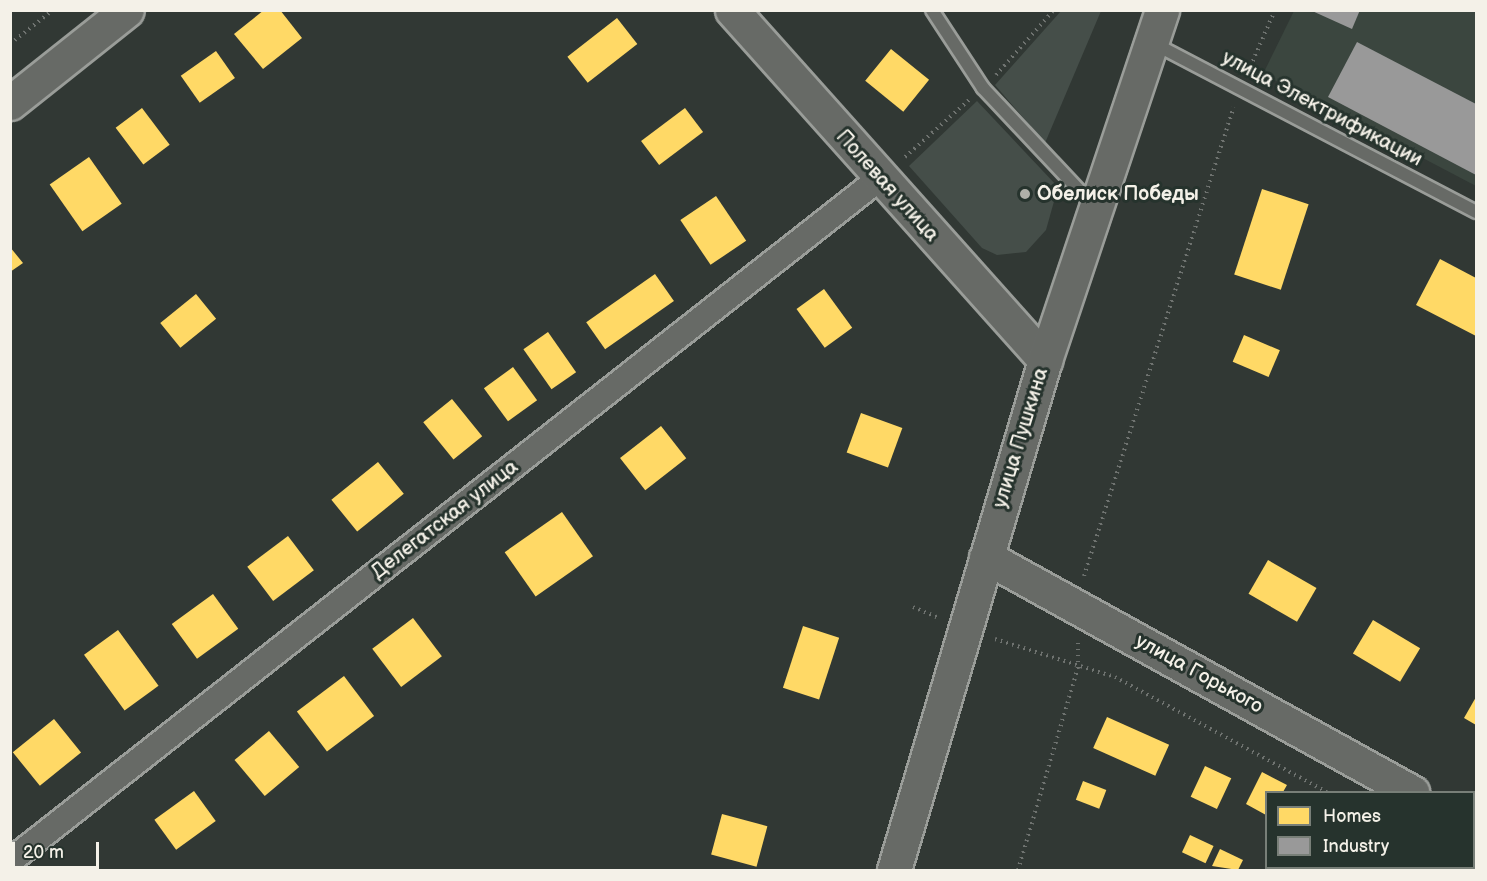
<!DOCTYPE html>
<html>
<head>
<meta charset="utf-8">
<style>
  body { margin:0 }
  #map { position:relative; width:1487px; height:881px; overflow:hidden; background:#313834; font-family:"Balsamiq Sans",sans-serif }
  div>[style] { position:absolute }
  .built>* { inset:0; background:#3b463f }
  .green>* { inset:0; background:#454e49 }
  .homes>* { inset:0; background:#ffd966; transform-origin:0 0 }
  .industry>* { inset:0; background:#999 }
  .path>* { height:4px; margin-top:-2px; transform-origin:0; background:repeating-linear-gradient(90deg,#6f7370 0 1.5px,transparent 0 6px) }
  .roads { filter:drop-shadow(2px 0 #9a9d99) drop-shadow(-2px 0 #9a9d99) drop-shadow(0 2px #9a9d99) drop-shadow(0 -2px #9a9d99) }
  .lane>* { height:12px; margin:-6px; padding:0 6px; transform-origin:6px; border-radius:6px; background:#676a66 }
  .street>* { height:24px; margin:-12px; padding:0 12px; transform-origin:12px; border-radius:12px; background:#676a66 }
  .secondary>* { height:33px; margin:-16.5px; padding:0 16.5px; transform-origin:16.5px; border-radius:16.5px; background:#676a66 }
  .dots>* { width:16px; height:16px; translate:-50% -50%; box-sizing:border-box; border:3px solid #26332d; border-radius:50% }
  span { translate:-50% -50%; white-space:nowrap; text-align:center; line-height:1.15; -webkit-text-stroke:6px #26332d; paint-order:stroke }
  .street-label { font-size:20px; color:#f4f1e8 }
  .poi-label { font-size:20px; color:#f4f1e8; font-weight:700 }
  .left { translate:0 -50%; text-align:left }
  .frame { position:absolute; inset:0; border:12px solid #f4f1e8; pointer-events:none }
  .legend { position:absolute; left:1265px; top:791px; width:210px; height:78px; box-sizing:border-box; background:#26332d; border:2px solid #787f78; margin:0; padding:8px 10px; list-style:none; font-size:18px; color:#f4f1e8 }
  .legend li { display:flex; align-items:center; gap:12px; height:30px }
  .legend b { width:30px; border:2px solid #787f78 }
  .scale { position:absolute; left:12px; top:842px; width:87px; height:27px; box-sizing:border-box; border:3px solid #f4f1e8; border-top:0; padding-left:8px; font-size:18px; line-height:21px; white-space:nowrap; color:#f4f1e8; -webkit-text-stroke:4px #26332d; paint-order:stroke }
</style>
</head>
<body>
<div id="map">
  <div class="built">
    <i style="clip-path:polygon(1294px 11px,1476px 11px,1476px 186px,1263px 74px)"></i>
  </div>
  <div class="green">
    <i style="clip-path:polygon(1061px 11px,1101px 11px,1045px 143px,995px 85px)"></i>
    <i style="clip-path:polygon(977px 101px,1058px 187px,1046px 230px,1026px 252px,997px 255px,982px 248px,909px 166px)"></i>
  </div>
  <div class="homes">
    <i style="clip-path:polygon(264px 10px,280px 10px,302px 38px,263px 69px,234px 34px)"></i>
    <i style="left:617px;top:18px;width:33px;height:63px;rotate:52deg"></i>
    <i style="left:891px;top:49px;width:49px;height:41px;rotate:39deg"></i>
    <i style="left:216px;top:51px;width:33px;height:43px;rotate:55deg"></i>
    <i style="left:142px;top:108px;width:46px;height:33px;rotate:53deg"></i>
    <i style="left:685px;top:108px;width:30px;height:55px;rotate:53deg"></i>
    <i style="left:89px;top:157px;width:57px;height:48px;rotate:55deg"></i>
    <i style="left:1262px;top:189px;width:49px;height:90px;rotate:18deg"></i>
    <i style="left:716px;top:196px;width:54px;height:43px;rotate:56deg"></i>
    <i style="clip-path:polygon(10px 247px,23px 263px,10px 272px)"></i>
    <i style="clip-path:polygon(1440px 259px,1476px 278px,1476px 336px,1416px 305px)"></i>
    <i style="left:655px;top:274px;width:33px;height:84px;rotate:55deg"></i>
    <i style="left:824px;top:289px;width:48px;height:34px;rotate:54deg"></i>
    <i style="left:196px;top:294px;width:32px;height:46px;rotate:51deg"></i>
    <i style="left:548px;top:332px;width:49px;height:30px;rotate:55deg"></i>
    <i style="left:1244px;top:335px;width:39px;height:29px;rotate:23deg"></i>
    <i style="left:513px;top:367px;width:41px;height:36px;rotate:54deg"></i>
    <i style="left:452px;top:399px;width:48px;height:37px;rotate:51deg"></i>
    <i style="left:861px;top:413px;width:44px;height:42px;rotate:20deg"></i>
    <i style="left:661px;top:426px;width:41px;height:52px;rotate:52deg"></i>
    <i style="left:378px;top:462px;width:41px;height:60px;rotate:51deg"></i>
    <i style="left:562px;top:512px;width:54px;height:70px;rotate:55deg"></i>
    <i style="left:288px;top:536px;width:43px;height:51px;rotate:53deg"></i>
    <i style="left:1268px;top:560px;width:56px;height:39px;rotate:30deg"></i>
    <i style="left:213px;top:594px;width:43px;height:51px;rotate:54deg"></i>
    <i style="left:413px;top:618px;width:48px;height:51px;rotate:53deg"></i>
    <i style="left:1373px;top:620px;width:55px;height:39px;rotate:31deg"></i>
    <i style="left:803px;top:626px;width:38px;height:65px;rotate:18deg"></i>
    <i style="left:118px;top:630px;width:69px;height:42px;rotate:54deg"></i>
    <i style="left:344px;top:676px;width:50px;height:59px;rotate:53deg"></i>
    <i style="clip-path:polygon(1476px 697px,1476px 725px,1464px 718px)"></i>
    <i style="left:1107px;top:717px;width:68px;height:34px;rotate:24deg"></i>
    <i style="left:54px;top:719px;width:43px;height:53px;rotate:51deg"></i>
    <i style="left:269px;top:731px;width:47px;height:45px;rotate:50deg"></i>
    <i style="left:1205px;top:766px;width:29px;height:34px;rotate:25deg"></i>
    <i style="clip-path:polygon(1262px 772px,1287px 785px,1283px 792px,1266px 792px,1266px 815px,1246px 804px)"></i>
    <i style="left:1083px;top:781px;width:25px;height:20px;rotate:21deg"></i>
    <i style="left:194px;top:791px;width:37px;height:49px;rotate:54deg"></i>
    <i style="left:722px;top:814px;width:47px;height:42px;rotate:15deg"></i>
    <i style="left:1190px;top:835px;width:26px;height:19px;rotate:25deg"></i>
    <i style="clip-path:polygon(1220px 849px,1243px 860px,1238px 870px,1212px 866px)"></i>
    <i style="clip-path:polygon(1309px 868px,1338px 868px,1336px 870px)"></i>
  </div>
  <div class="industry">
    <i style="clip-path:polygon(1310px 10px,1360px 10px,1352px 29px)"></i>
    <i style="clip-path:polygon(1357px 42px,1476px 104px,1476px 175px,1328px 97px)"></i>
  </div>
  <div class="path">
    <i style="left:10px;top:44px;width:55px;rotate:-38.3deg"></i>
    <i style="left:1248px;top:72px;width:68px;rotate:-66.5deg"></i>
    <i style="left:996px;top:75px;width:87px;rotate:-48.3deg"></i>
    <i style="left:905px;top:157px;width:86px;rotate:-41.7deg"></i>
    <i style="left:1084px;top:576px;width:492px;rotate:-72.3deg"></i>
    <i style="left:913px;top:607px;width:26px;rotate:23deg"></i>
    <i style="left:995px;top:639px;width:126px;rotate:17.6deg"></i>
    <i style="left:1115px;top:677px;width:241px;rotate:28.5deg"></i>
    <i style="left:1464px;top:868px;width:6px;rotate:18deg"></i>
    <i style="left:1018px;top:870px;width:211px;rotate:-73.5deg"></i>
    <i style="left:1078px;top:668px;width:25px;rotate:-90deg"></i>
  </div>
  <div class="roads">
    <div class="lane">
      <i style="left:932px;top:10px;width:93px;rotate:56.8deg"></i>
      <i style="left:983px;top:88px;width:162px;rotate:46.8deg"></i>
      <i style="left:1153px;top:43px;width:365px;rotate:27.6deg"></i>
    </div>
    <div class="street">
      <i style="left:10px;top:861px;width:1105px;rotate:-38.13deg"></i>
    </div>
    <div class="secondary">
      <i style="left:732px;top:10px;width:470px;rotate:48.2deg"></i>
      <i style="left:10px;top:103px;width:149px;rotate:-38.5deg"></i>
      <i style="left:986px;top:557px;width:487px;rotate:28.9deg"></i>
      <i style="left:1474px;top:826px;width:3px;rotate:45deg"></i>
      <i style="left:894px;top:870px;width:532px;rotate:-73.51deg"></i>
      <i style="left:1045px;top:360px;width:369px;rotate:-71.5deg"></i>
    </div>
  </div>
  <div class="dots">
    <i style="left:1025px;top:194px;background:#b0b0a9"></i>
  </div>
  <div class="street-label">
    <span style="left:1322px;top:109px;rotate:28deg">улица Электрификации</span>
    <span style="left:887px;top:186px;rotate:48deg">Полевая улица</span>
    <span style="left:1021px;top:438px;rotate:-73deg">улица Пушкина</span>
    <span style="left:445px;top:520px;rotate:-38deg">Делегатская улица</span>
    <span style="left:1199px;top:674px;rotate:29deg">улица Горького</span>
  </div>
  <div class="poi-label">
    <span class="left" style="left:1037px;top:194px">Обелиск Победы</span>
  </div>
  <div class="frame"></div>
  <ul class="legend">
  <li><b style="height:16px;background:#ffd966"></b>Homes</li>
  <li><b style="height:16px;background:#999"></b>Industry</li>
  </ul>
  <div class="scale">20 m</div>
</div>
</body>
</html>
